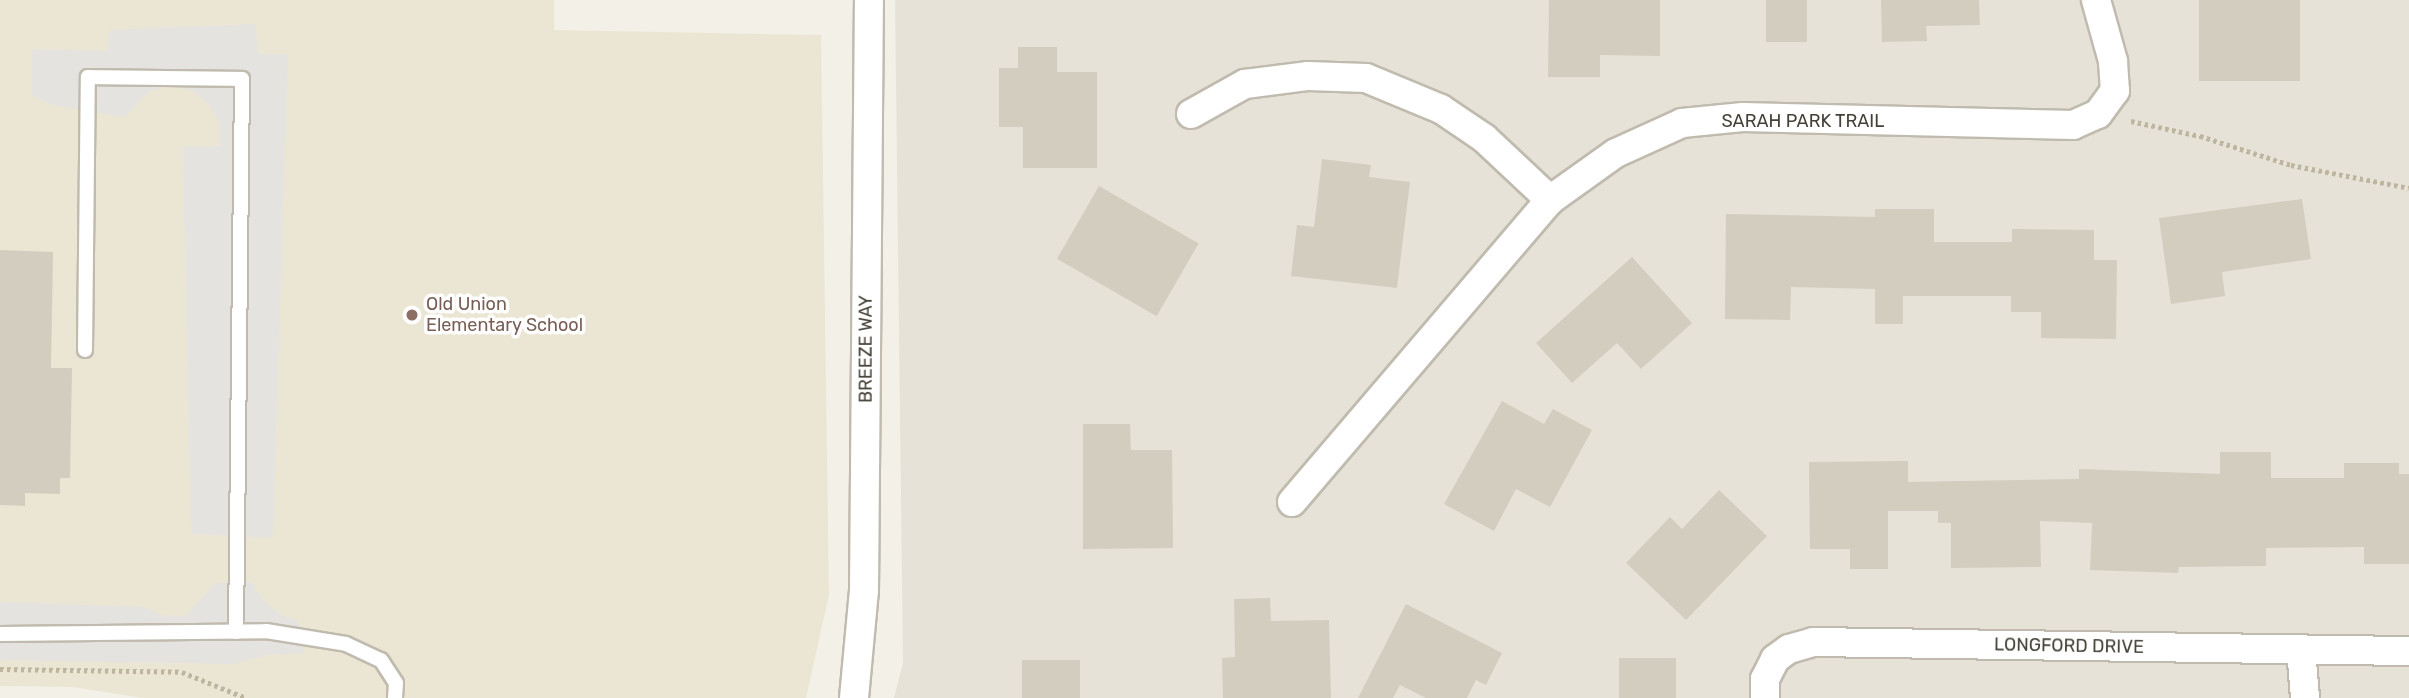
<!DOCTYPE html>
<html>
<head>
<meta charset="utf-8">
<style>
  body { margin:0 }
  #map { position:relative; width:2409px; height:698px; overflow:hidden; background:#f3f0e8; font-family:Rubik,sans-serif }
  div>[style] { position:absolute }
  .residential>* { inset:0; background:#e6e2d7 }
  .education>* { inset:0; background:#ebe6d3 }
  .parking>* { inset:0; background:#e4e3e0 }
  .building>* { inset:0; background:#d3cdbf; transform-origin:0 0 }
  .path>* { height:4.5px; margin-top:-2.25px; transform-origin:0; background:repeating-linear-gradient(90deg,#beb59e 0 3.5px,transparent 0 7px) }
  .roads { filter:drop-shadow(2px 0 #c0bbae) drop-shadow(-2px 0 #c0bbae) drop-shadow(0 2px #c0bbae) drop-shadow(0 -2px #c0bbae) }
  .lane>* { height:14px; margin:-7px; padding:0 7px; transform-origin:7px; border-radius:7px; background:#fff }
  .street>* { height:28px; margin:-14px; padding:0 14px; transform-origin:14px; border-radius:14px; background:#fff }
  .dots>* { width:19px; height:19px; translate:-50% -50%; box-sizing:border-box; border:4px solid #fff; border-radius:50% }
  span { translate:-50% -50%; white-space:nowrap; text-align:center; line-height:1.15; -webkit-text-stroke:7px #fff; paint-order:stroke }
  .street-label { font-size:18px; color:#454137 }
  .education-label { font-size:18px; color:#785e54 }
  .left { translate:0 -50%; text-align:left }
</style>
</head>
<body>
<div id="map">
  <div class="residential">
    <i style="clip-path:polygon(895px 0,2409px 0,2409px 698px,894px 698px,903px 663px)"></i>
  </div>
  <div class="education">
    <i style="clip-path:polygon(0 0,554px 0,554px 30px,821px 35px,829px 595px,806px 698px,143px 698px,72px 687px,0 686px)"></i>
  </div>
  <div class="parking">
    <i style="clip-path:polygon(256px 24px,258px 54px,288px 54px,273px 538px,191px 534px,183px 147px,220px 146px,220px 124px,208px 104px,191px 90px,167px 86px,150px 91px,125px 117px,53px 105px,31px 95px,31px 49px,108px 51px,109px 30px)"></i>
    <i style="clip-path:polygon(252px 582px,264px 602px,281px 615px,297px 620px,305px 653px,267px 655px,233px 664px,0 660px,0 602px,144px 607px,161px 615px,186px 616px,215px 583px)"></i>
  </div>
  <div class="building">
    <i style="clip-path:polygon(1549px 0,1660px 0,1660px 56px,1600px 55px,1600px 77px,1548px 77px)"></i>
    <i style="left:1766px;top:0;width:41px;height:42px"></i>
    <i style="clip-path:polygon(1881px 0,1979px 0,1980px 25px,1926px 26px,1927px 41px,1882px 42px)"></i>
    <i style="left:2199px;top:0;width:101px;height:81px"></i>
    <i style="clip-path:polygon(1018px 47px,1057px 47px,1057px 72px,1097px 72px,1097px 168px,1023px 168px,1023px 127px,999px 127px,999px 68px,1018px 68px)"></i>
    <i style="clip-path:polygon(1322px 159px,1371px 165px,1369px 177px,1410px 182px,1397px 288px,1291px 276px,1297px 225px,1314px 227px)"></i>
    <i style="left:1099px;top:186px;width:115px;height:84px;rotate:30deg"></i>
    <i style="clip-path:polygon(2302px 199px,2311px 259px,2222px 272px,2225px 296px,2171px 304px,2159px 218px)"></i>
    <i style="clip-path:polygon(1875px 209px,1934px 209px,1934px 242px,2012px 242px,2012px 229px,2094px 230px,2094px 260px,2117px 260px,2116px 339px,2041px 338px,2041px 312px,2011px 312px,2011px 296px,1903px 296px,1903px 324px,1875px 324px,1875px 289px,1791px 287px,1790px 320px,1725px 319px,1726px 214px,1875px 217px)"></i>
    <i style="clip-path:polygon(0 250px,53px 252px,51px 368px,72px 368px,70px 478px,60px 478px,60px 494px,25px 493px,25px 506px,0 505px)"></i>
    <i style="clip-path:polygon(1632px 257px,1692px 323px,1641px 369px,1617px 343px,1572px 383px,1536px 343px)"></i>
    <i style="clip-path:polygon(1502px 401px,1544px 424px,1553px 409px,1592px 430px,1550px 507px,1516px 489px,1494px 531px,1444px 504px)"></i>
    <i style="clip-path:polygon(1083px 424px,1130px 424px,1131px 450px,1172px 450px,1173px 548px,1083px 549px)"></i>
    <i style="clip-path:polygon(2220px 452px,2271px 452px,2271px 478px,2344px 478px,2344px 463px,2399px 463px,2399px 474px,2409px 474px,2409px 564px,2364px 564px,2364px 547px,2266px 548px,2266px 566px,2179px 567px,2178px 573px,2090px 570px,2092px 523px,2040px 521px,2041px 567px,1951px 568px,1951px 523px,1938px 523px,1938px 511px,1888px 511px,1888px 569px,1850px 569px,1850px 549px,1810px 549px,1809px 462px,1908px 461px,1908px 482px,2079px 479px,2079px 469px,2220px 474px)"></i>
    <i style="clip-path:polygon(1719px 490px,1767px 536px,1686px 620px,1626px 563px,1670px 517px,1682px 529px)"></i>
    <i style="clip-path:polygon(1270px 598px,1271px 621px,1329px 620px,1331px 698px,1223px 698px,1222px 658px,1235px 657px,1234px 599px)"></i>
    <i style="clip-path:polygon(1406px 604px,1502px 653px,1486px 685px,1476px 680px,1467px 698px,1426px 698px,1400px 685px,1393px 698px,1358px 698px)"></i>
    <i style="left:1619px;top:658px;width:57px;height:40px"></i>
    <i style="left:1022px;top:660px;width:58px;height:38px"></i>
  </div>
  <div class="path">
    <i style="left:2131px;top:121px;width:71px;rotate:12.3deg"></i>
    <i style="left:2200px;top:136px;width:96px;rotate:17.7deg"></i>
    <i style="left:2291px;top:165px;width:120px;rotate:11deg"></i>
    <i style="left:0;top:669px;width:182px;rotate:0.9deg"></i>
    <i style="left:182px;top:672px;width:69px;rotate:22.1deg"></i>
  </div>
  <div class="roads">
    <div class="lane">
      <i style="left:85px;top:350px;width:273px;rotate:-89.4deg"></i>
      <i style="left:88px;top:77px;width:154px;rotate:0.7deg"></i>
      <i style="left:242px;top:79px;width:553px;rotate:90.62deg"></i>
      <i style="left:0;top:634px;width:266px;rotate:-0.6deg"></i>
      <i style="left:266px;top:631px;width:81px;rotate:9.2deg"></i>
      <i style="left:346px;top:644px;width:38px;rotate:25deg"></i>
      <i style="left:381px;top:660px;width:27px;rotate:57deg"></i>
      <i style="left:396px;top:683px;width:15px;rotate:94deg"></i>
    </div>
    <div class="street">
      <i style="left:1191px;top:114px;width:62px;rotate:-29.1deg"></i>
      <i style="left:1245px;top:84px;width:64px;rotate:-7.2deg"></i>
      <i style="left:1308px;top:76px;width:58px;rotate:2deg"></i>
      <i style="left:1366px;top:78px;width:81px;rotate:22.5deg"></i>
      <i style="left:1441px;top:109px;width:52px;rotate:34deg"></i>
      <i style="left:1484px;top:138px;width:91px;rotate:43.2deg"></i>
      <i style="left:1292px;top:502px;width:397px;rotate:-49.5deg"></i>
      <i style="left:1550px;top:200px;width:81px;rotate:-35.5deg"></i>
      <i style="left:1616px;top:153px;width:72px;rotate:-24.4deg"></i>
      <i style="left:1682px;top:123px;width:61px;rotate:-5.6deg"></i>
      <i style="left:1743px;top:117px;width:330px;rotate:1.4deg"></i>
      <i style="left:2073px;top:125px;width:27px;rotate:-24deg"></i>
      <i style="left:2098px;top:114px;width:29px;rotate:-54deg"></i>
      <i style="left:2115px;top:91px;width:30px;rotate:-94deg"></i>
      <i style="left:2113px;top:61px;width:63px;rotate:-105.6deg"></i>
      <i style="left:2301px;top:649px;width:49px;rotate:85.3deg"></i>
      <i style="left:854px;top:698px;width:107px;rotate:-84.7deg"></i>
      <i style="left:864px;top:591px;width:591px;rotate:-89.52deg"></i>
      <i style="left:1765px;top:698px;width:19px;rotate:-90deg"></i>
      <i style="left:1765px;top:679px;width:22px;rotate:-63deg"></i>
      <i style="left:1775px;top:659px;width:17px;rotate:-36deg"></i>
      <i style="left:1789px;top:649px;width:25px;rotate:-16deg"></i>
      <i style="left:1813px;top:642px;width:596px;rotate:0.87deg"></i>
    </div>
  </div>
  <div class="dots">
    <i style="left:412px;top:315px;background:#8d6e63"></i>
  </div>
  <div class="street-label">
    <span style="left:1803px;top:121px">SARAH PARK TRAIL</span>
    <span style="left:866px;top:349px;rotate:-90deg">BREEZE WAY</span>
    <span style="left:2069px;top:646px;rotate:1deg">LONGFORD DRIVE</span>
  </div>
  <div class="education-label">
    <span class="left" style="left:426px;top:315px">Old Union<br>Elementary School</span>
  </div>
</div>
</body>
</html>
